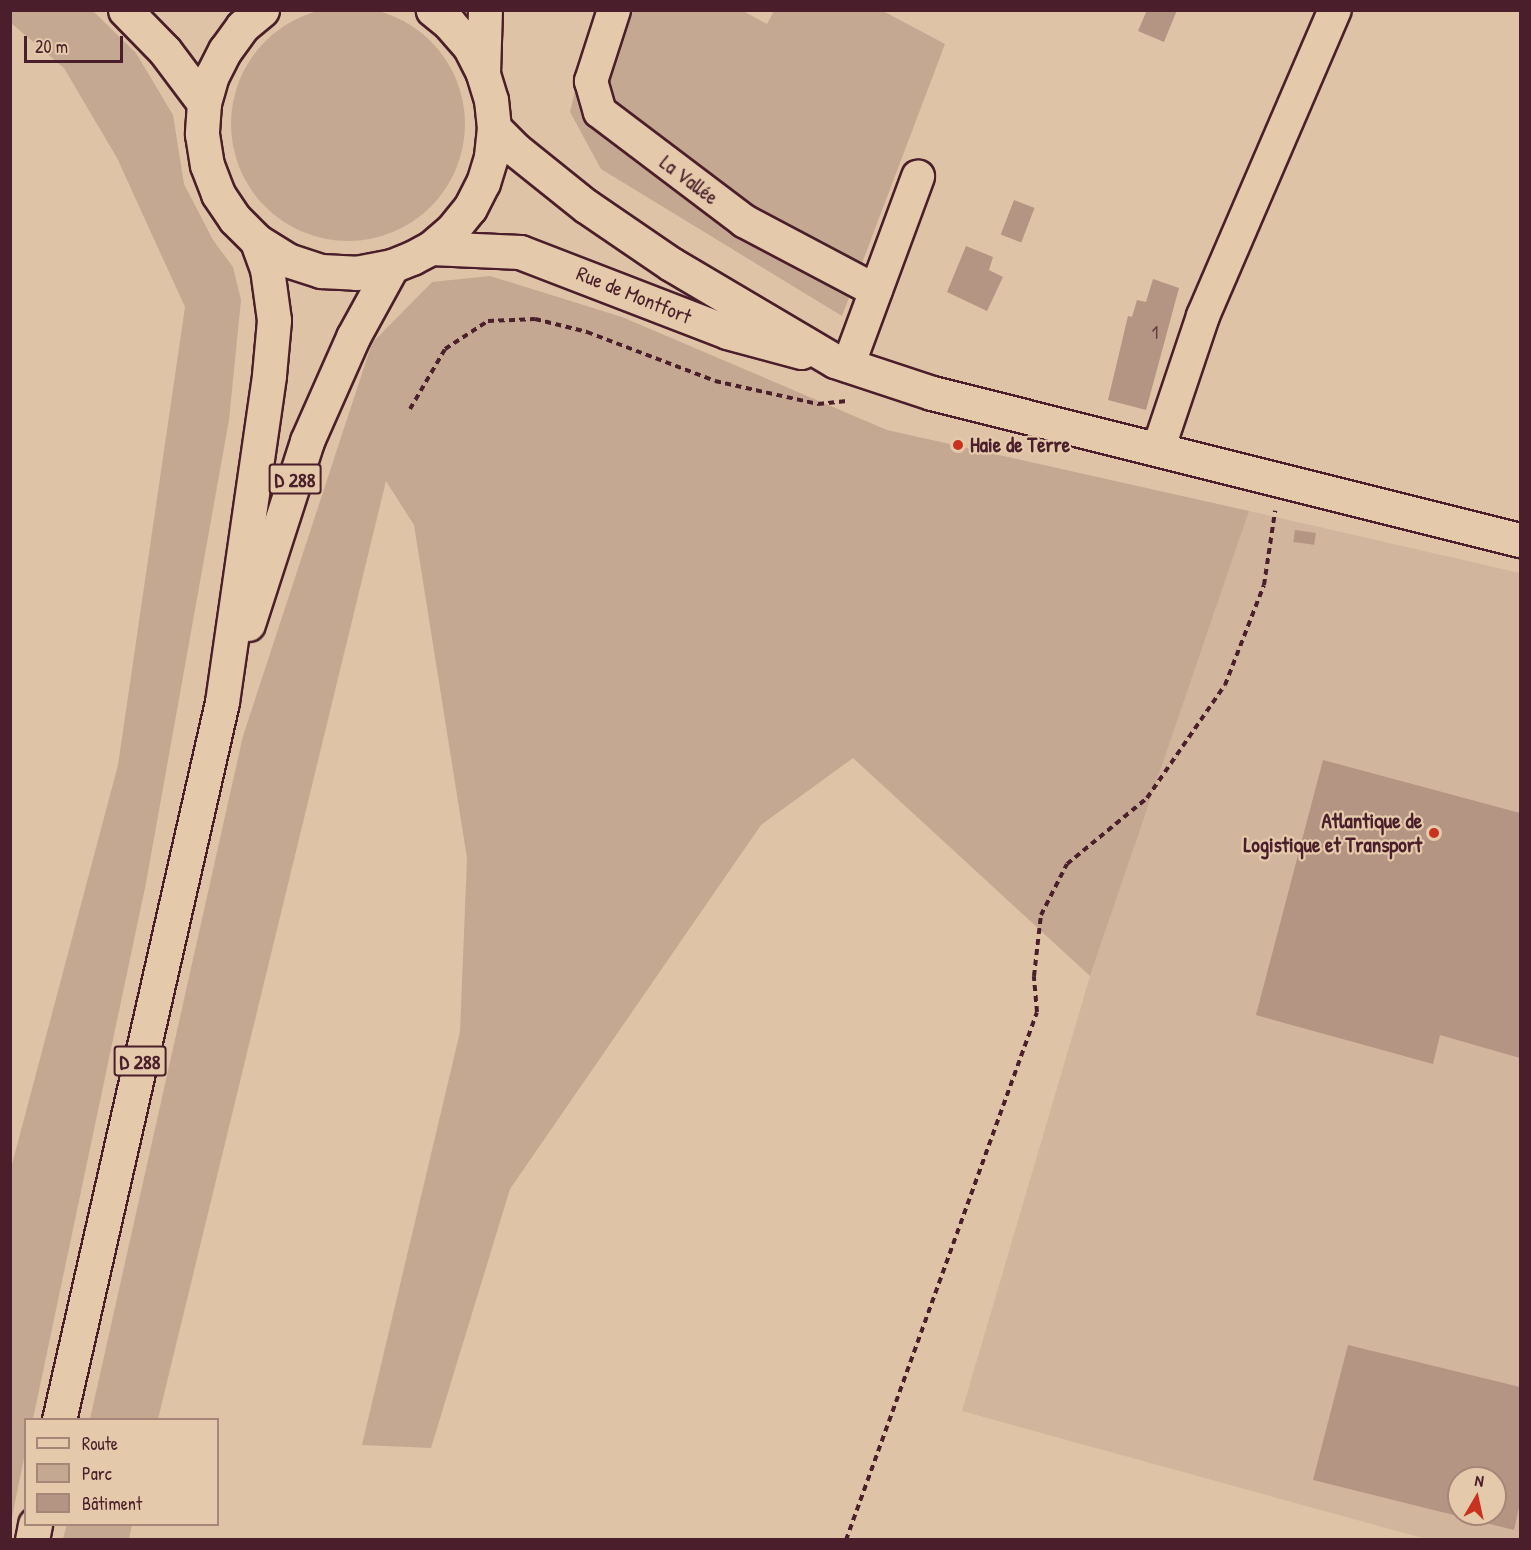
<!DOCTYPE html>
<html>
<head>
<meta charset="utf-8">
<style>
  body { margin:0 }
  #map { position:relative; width:1531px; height:1550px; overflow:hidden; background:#dec3a6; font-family:"Patrick Hand",sans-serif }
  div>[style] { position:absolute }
  .built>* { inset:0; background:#d1b59c }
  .green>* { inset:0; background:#c5a892 }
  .round { border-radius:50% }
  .building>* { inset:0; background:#b49583; transform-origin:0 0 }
  .path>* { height:4px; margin-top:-2px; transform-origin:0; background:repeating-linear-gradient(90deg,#4a1f2b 0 6px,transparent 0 10.5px) }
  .roads { filter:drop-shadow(2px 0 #4a1f2b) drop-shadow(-2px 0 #4a1f2b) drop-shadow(0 2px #4a1f2b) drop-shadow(0 -2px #4a1f2b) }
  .street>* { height:32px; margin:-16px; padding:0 16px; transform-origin:16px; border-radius:16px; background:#e4caab }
  .secondary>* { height:33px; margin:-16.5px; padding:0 16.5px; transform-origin:16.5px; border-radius:16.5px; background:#e4caab }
  .primary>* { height:33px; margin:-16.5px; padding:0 16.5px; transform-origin:16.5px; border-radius:16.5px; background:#e4caab }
  .dots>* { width:16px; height:16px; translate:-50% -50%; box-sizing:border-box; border:3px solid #e4caab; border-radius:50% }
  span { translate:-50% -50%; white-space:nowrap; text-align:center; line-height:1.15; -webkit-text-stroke:4.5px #e4caab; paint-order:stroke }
  .number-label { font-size:18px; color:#643c41 }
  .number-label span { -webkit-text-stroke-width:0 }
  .shield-label span { padding:2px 4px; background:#e4caab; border:2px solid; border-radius:4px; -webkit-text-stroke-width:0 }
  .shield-label { font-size:20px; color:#4a1f2b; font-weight:700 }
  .street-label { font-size:21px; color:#4a1f2b }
  .poi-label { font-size:21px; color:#4a1f2b; font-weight:700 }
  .left { translate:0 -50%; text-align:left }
  .right { translate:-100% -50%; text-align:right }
  .frame { position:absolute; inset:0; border:12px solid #4a1f2b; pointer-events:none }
  .legend { position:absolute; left:24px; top:1418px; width:195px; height:108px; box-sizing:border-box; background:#e4caab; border:2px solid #a68678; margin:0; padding:8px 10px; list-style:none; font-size:18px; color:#4a1f2b }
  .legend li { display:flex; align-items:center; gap:12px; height:30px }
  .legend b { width:30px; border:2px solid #a68678 }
  .north { position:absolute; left:1447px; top:1466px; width:60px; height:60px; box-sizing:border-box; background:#e4caab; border:2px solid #a68678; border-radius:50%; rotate:9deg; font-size:16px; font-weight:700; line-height:24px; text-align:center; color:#4a1f2b }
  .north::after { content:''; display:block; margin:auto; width:21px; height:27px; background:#c8321e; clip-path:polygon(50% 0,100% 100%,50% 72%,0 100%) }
  .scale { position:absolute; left:24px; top:36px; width:99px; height:27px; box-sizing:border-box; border:3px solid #4a1f2b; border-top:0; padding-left:8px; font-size:18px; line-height:21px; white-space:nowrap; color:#4a1f2b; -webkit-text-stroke:4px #e4caab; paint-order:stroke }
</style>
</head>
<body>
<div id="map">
  <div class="built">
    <i style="clip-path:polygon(evenodd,1249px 511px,1520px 573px,1520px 1539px,1426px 1539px,962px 1411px,1090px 976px,1249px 511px,1459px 1478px,1495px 1478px,1495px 1514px,1459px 1514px,1459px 1478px)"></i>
  </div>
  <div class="green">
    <i class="round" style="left:231px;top:7px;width:234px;height:234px"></i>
    <i style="clip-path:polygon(11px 10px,93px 11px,136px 53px,173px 115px,184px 184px,213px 240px,233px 267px,241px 300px,229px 420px,146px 883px,33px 1419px,26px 1420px,25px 1453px,11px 1522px,11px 1168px,118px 765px,185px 307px,117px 158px,64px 68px,11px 23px)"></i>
    <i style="clip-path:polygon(594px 11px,743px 11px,767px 24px,774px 11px,883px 11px,945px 44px,842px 316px,601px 169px,570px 112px)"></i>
    <i style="clip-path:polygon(490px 276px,622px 317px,887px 430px,1249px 511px,1090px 976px,853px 758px,761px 825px,510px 1189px,431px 1448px,362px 1445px,460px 1032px,467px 858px,414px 525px,386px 481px,158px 1419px,90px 1419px,243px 736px,372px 343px,432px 282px)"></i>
    <i style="clip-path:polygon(67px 1524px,132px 1524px,132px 1525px,129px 1539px,63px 1539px)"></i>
  </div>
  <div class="building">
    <i style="clip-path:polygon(1147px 10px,1177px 10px,1164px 42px,1138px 31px)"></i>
    <i style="left:1014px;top:200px;width:22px;height:37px;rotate:21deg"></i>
    <i style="clip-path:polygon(966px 246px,993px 257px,989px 270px,1003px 277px,987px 311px,947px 292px)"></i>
    <i style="clip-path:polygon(1153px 279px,1179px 288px,1146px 410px,1108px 400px,1128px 316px,1132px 317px,1137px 300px,1146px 302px)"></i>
    <i style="left:1295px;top:530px;width:21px;height:12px;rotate:8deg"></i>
    <i style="clip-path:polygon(1323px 760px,1520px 813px,1520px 1058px,1440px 1035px,1433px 1064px,1256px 1015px)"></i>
    <i style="clip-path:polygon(evenodd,1348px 1345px,1520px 1387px,1520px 1503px,1514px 1530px,1313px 1480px,1348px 1345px,1459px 1478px,1495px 1478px,1495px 1514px,1459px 1514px,1459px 1478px)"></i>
  </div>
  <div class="path">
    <i style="left:410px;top:409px;width:69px;rotate:-59.7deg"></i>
    <i style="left:445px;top:349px;width:51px;rotate:-33.1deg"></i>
    <i style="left:488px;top:321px;width:47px;rotate:-2.4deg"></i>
    <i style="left:535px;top:319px;width:54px;rotate:14deg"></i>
    <i style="left:587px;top:332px;width:137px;rotate:20.9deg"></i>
    <i style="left:715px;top:381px;width:106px;rotate:12.6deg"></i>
    <i style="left:818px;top:404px;width:29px;rotate:-6deg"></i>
    <i style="left:846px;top:1540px;width:561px;rotate:-70.11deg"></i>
    <i style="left:1037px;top:1012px;width:36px;rotate:-95deg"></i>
    <i style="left:1034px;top:976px;width:61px;rotate:-83.5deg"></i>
    <i style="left:1041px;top:915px;width:57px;rotate:-63deg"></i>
    <i style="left:1067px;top:864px;width:104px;rotate:-39.5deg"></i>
    <i style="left:1147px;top:798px;width:137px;rotate:-55.4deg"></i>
    <i style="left:1225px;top:685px;width:107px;rotate:-68.7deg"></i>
    <i style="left:1264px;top:585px;width:75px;rotate:-81.5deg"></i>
  </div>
  <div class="roads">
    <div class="street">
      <i style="left:614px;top:10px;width:75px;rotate:107.9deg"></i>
      <i style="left:591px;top:81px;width:32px;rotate:74deg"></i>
      <i style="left:600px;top:112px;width:181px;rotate:37.1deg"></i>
      <i style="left:744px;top:221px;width:149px;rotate:27.9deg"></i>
      <i style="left:848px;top:366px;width:202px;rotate:-69.7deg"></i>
      <i style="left:1158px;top:450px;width:141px;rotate:-71.4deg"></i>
      <i style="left:1203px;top:316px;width:333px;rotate:-66.7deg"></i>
    </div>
    <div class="secondary">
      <i style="left:125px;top:10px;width:57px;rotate:45.7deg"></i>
      <i style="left:165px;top:51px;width:65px;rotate:53.1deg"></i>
      <i style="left:494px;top:128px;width:31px;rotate:45deg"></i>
      <i style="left:516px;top:150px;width:90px;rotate:38.7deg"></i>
      <i style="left:586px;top:206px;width:103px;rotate:34.3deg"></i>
      <i style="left:671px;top:264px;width:191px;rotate:30.6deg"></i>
      <i style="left:835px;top:361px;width:102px;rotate:18.3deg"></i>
      <i style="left:932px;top:393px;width:606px;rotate:14.04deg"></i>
      <i style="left:431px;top:248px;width:89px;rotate:2.6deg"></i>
      <i style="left:520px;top:252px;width:222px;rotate:21.1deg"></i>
      <i style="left:727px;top:332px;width:77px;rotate:15.1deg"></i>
    </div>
    <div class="primary">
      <i style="left:262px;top:10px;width:26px;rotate:140deg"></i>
      <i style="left:242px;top:27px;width:29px;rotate:126deg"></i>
      <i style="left:225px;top:50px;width:28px;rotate:117deg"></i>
      <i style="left:212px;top:75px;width:29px;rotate:106deg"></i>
      <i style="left:204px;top:103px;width:31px;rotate:94deg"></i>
      <i style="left:202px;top:134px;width:31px;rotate:81deg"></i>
      <i style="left:207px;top:165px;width:31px;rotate:69deg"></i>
      <i style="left:218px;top:194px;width:30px;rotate:56deg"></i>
      <i style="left:235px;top:219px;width:31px;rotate:45deg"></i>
      <i style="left:257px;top:241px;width:36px;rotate:32deg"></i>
      <i style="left:287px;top:260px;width:36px;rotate:18deg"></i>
      <i style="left:321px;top:271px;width:35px;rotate:3deg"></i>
      <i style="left:356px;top:273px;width:37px;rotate:-11deg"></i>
      <i style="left:392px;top:266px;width:22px;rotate:-22deg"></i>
      <i style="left:412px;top:258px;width:21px;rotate:-28deg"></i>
      <i style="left:431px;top:248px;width:28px;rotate:-41deg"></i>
      <i style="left:452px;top:230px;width:28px;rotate:-51deg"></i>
      <i style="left:470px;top:208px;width:28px;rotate:-63deg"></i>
      <i style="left:483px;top:183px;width:28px;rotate:-73deg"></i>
      <i style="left:491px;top:156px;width:28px;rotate:-84deg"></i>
      <i style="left:494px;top:128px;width:28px;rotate:-96deg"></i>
      <i style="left:491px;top:100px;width:28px;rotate:-107deg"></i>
      <i style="left:483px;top:73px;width:30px;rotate:-117deg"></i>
      <i style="left:469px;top:46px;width:30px;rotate:-131deg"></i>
      <i style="left:449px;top:23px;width:21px;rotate:-141deg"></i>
      <i style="left:483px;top:73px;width:63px;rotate:-88.2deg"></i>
      <i style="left:248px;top:624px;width:192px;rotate:-72.1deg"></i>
      <i style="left:307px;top:441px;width:114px;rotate:-66.1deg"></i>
      <i style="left:353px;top:337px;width:81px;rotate:-61.2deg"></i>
      <i style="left:59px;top:1420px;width:736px;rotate:-77.21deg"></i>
      <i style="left:222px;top:702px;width:330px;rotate:-81.8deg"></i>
      <i style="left:269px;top:375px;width:55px;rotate:-84.8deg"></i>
      <i style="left:274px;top:320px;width:51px;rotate:-97.8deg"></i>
      <i style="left:267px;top:269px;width:30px;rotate:-110deg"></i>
      <i style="left:32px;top:1540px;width:16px;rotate:-79deg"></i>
    </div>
  </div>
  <div class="dots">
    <i style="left:958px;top:445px;background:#c8321e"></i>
    <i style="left:1434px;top:833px;background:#c8321e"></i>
  </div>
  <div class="number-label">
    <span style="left:1155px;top:333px">1</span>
  </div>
  <div class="shield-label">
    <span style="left:295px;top:479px">D 288</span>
    <span style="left:140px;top:1061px">D 288</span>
  </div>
  <div class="street-label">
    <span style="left:689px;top:180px;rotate:37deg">La Vallée</span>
    <span style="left:634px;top:295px;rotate:22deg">Rue de Montfort</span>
  </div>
  <div class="poi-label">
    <span class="left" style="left:970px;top:445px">Haie de Terre</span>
    <span class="right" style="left:1422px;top:833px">Atlantique de<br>Logistique et Transport</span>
  </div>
  <div class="frame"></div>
  <ul class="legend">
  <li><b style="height:8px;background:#e4caab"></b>Route</li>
  <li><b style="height:16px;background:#c5a892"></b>Parc</li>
  <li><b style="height:16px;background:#b49583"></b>Bâtiment</li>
  </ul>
  <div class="north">N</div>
  <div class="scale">20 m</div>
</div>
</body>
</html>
